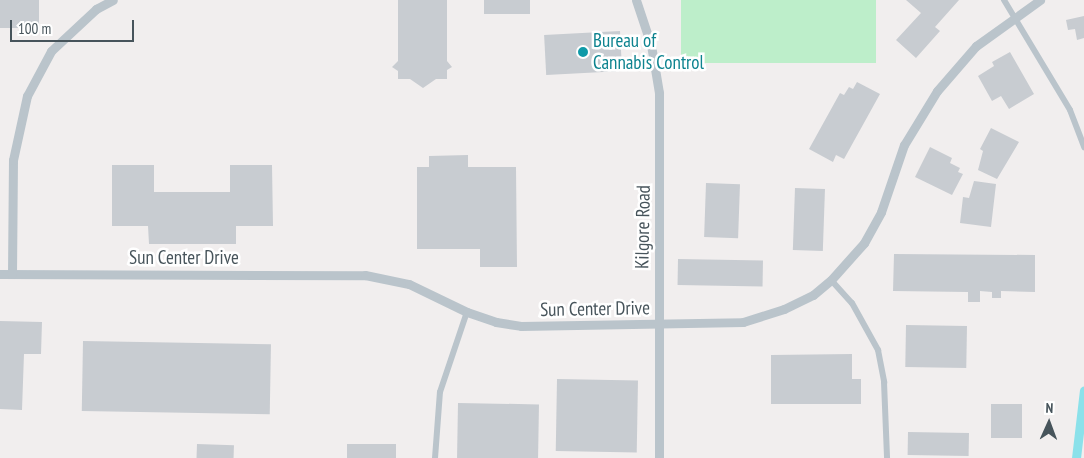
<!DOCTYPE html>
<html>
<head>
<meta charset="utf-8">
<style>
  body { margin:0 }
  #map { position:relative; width:1084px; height:458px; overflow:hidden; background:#f1eeee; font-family:"PT Sans Narrow",sans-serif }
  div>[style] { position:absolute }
  .green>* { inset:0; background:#bdeeca; transform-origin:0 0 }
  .canal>* { height:9px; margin:-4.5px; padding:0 4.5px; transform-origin:4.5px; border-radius:4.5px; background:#8be1ea }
  .building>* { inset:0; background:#c8ccd1; transform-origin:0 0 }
  .minor>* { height:6px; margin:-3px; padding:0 3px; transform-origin:3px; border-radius:3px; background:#bac4cb }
  .tertiary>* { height:9px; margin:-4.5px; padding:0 4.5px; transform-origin:4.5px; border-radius:4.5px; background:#bac4cb }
  .dots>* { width:14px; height:14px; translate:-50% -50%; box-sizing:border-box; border:2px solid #fff; border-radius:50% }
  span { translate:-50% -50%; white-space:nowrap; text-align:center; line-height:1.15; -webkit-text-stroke:5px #fff; paint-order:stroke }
  .culture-label { font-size:19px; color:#0d838f }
  .left { translate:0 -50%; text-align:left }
  .street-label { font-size:19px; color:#47545b }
  .north { position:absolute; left:1024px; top:398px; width:50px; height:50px; -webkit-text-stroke:4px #fff; paint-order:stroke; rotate:2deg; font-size:14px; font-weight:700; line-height:20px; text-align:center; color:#47545b }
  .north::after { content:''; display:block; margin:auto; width:18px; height:22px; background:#47545b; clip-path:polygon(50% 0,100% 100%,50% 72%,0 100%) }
  .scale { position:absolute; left:10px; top:20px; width:124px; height:22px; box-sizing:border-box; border:2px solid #47545b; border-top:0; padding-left:6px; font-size:15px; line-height:18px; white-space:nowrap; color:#47545b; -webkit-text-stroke:4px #fff; paint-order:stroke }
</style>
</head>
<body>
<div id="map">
  <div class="green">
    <i style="left:681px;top:0;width:195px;height:63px"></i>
  </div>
  <div class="canal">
    <i style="left:1076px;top:458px;width:68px;rotate:-83.3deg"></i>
  </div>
  <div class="building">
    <i style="left:0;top:0;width:39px;height:28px"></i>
    <i style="clip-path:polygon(398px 0,447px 0,447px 61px,452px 67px,447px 70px,447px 79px,436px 79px,423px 88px,410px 79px,398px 79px,398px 71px,392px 67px,398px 61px)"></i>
    <i style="left:484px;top:0;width:46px;height:14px"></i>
    <i style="clip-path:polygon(906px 0,959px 0,935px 27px,940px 31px,916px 58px,896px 40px,921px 13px)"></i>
    <i style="clip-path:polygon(1084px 16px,1084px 38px,1077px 40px,1075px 29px,1068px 30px,1066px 20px)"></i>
    <i style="left:620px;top:31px;width:40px;height:76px;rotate:87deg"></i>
    <i style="clip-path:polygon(1010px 52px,1034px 94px,1009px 109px,1001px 96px,992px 101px,978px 76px,994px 66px,992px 62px)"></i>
    <i style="clip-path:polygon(857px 82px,880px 94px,844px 159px,836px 155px,833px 162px,809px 149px,840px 93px,844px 95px,849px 87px,853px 89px)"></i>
    <i style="clip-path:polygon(991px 128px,1019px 142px,997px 179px,978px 170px,983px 151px,980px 149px)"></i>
    <i style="clip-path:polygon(930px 147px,952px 158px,950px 163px,960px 168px,958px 172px,963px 174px,952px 195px,915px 177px)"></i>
    <i style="clip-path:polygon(468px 155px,468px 167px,516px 167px,517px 267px,480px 267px,480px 249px,417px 249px,417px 167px,429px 167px,429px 156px)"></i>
    <i style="clip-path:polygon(112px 165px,154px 165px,154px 192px,230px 192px,230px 165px,272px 165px,273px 226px,236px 226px,236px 244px,149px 244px,148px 226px,112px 226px)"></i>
    <i style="clip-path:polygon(974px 181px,996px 184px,991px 227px,960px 223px,963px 197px,969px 198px)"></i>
    <i style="left:706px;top:183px;width:34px;height:54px;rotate:2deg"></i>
    <i style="left:795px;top:188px;width:30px;height:62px;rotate:2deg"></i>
    <i style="clip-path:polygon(894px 254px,1035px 255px,1035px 292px,1001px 291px,1001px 298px,992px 298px,992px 292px,980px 291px,980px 302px,968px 302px,968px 292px,893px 291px)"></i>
    <i style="left:678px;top:259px;width:85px;height:26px;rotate:1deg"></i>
    <i style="clip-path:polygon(0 321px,42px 322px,41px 354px,24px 354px,22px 410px,0 409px)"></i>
    <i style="left:906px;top:325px;width:61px;height:42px;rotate:1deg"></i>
    <i style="left:83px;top:341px;width:188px;height:70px;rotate:1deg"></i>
    <i style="clip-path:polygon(852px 354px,852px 379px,861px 379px,861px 404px,771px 404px,771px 355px)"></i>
    <i style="left:557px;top:379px;width:81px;height:72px;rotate:1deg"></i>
    <i style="left:458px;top:403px;width:81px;height:55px;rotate:1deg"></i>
    <i style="left:991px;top:404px;width:31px;height:34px"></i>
    <i style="left:908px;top:432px;width:61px;height:23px;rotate:1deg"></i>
    <i style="left:197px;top:444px;width:37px;height:14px;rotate:2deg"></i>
    <i style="left:347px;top:444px;width:49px;height:14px"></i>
  </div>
  <div class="minor">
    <i style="left:1004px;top:0;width:128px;rotate:59deg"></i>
    <i style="left:1070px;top:110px;width:40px;rotate:69deg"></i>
    <i style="left:831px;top:280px;width:31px;rotate:48deg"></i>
    <i style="left:852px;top:303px;width:54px;rotate:61deg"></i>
    <i style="left:878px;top:350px;width:33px;rotate:79deg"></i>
    <i style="left:884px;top:382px;width:76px;rotate:87.7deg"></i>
    <i style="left:435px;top:458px;width:66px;rotate:-85.7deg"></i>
    <i style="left:440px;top:392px;width:84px;rotate:-71.4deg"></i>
  </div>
  <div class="tertiary">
    <i style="left:636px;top:0;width:47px;rotate:71.6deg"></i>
    <i style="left:651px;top:45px;width:49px;rotate:80.5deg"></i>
    <i style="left:659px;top:93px;width:365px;rotate:90deg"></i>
    <i style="left:0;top:274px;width:365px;rotate:0.2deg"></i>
    <i style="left:365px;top:275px;width:45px;rotate:11.6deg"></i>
    <i style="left:409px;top:284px;width:64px;rotate:25.8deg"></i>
    <i style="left:467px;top:312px;width:31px;rotate:19deg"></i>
    <i style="left:496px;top:322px;width:25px;rotate:9deg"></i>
    <i style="left:521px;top:326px;width:222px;rotate:-1deg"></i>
    <i style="left:743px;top:322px;width:43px;rotate:-17.6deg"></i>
    <i style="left:784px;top:309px;width:32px;rotate:-26deg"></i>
    <i style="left:813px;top:295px;width:23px;rotate:-40deg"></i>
    <i style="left:831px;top:280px;width:50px;rotate:-48.3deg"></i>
    <i style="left:864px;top:243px;width:35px;rotate:-61deg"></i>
    <i style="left:881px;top:212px;width:71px;rotate:-71.1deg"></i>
    <i style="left:904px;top:145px;width:63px;rotate:-58.6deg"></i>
    <i style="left:937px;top:91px;width:60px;rotate:-49.1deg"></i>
    <i style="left:976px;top:46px;width:79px;rotate:-35.7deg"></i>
    <i style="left:12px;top:274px;width:114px;rotate:-89.5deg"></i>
    <i style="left:13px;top:160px;width:66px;rotate:-77.7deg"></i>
    <i style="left:27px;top:96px;width:51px;rotate:-61.9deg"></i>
    <i style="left:51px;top:51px;width:62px;rotate:-43deg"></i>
    <i style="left:96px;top:9px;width:19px;rotate:-28deg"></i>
  </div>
  <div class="dots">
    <i style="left:583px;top:52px;background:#0f9aa8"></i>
  </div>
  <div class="culture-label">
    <span class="left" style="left:593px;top:52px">Bureau of<br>Cannabis Control</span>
  </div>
  <div class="street-label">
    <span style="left:643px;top:227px;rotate:-89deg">Kilgore Road</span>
    <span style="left:184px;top:258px">Sun Center Drive</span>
    <span style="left:595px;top:309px;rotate:-1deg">Sun Center Drive</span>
  </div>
  <div class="north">N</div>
  <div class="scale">100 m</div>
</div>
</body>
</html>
